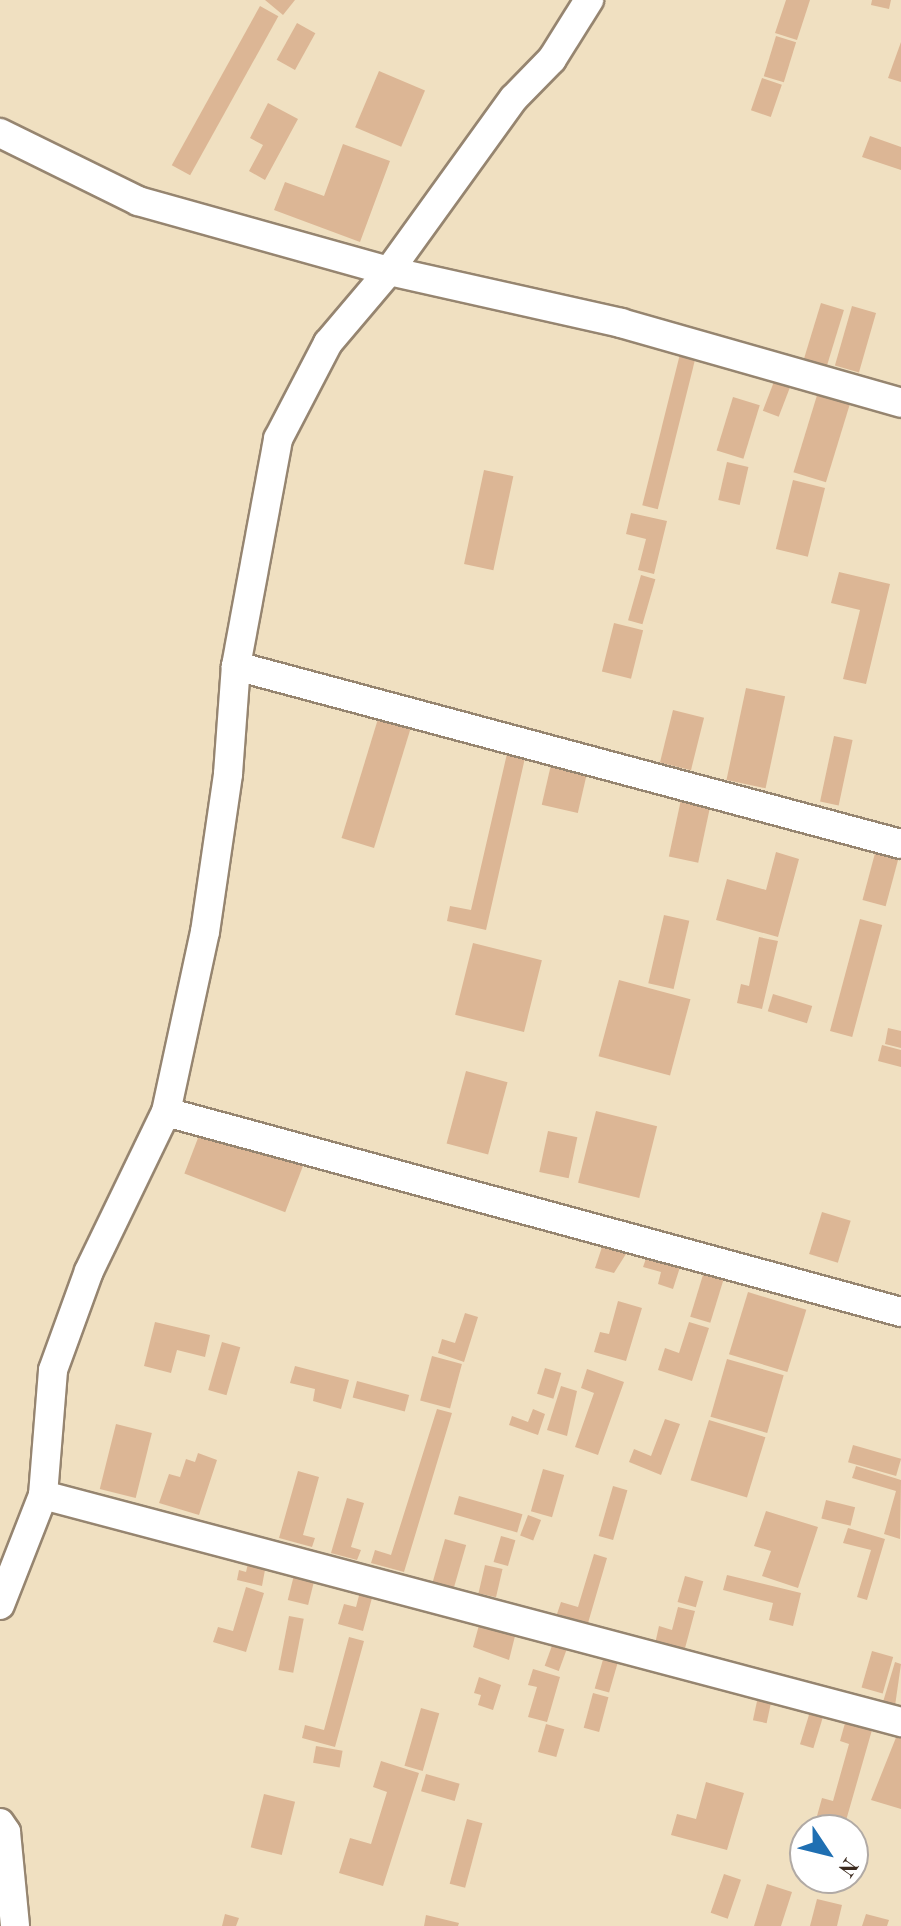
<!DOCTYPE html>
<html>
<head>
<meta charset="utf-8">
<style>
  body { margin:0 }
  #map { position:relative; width:901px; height:1926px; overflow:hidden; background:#f0e0c1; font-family:"Old Standard TT",serif }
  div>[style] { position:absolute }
  .building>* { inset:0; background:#dcb695; transform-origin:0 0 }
  .roads { filter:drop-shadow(2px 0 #968570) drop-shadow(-2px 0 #968570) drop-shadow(0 2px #968570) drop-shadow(0 -2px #968570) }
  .minor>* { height:28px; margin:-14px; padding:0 14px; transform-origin:14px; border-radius:14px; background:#fff }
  span { translate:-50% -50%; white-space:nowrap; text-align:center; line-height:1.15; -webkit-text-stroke:8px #fff; paint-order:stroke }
  .north { position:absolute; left:789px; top:1814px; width:80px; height:80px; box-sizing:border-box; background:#fff; border:2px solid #b1aaa5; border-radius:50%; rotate:125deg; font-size:22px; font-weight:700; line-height:32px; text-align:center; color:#3b2a1e }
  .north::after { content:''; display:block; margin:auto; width:28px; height:36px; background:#1f6fb2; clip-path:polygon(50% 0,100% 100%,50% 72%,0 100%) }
</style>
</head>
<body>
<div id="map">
  <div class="building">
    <i style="clip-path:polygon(265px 0,295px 0,283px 15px)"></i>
    <i style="clip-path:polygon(786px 0,810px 0,797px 40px,775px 33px)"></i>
    <i style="clip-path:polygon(872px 0,891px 0,889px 9px,871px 5px)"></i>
    <i style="left:260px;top:6px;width:21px;height:182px;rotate:29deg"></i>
    <i style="left:297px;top:23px;width:21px;height:42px;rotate:29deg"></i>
    <i style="left:776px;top:36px;width:21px;height:42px;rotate:17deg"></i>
    <i style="clip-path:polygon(901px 42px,901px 82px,888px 78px)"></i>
    <i style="left:379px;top:71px;width:50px;height:61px;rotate:23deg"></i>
    <i style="left:762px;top:78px;width:21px;height:34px;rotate:19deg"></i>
    <i style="clip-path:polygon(268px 103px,298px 119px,265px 180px,249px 171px,263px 145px,250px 138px)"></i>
    <i style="clip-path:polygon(870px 136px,901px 147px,901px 170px,862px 157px)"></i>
    <i style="clip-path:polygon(343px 144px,390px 161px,360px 242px,274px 210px,285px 182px,324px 196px)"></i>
    <i style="left:821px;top:303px;width:24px;height:58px;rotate:17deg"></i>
    <i style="left:852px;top:306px;width:25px;height:62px;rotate:16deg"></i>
    <i style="left:680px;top:354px;width:16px;height:156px;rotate:14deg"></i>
    <i style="left:775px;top:379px;width:17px;height:34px;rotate:21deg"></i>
    <i style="left:818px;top:392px;width:34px;height:84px;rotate:17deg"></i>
    <i style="left:733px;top:397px;width:28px;height:56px;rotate:17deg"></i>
    <i style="left:727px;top:462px;width:22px;height:39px;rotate:13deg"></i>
    <i style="left:484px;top:470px;width:30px;height:96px;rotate:12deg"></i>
    <i style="left:793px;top:480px;width:33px;height:71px;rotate:14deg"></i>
    <i style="clip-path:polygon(631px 513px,667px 521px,654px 574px,638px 570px,646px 539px,626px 534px)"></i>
    <i style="clip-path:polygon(839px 572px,890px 584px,866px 684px,843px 679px,860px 610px,831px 603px)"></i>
    <i style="left:641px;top:575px;width:15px;height:47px;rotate:16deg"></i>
    <i style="left:614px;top:623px;width:30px;height:50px;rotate:14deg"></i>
    <i style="left:746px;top:688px;width:40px;height:94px;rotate:12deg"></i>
    <i style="left:381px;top:709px;width:34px;height:135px;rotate:17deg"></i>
    <i style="left:673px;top:710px;width:32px;height:54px;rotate:14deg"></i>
    <i style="left:834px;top:736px;width:19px;height:67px;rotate:12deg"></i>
    <i style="clip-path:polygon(509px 745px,527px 749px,486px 930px,447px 921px,450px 906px,471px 910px)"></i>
    <i style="left:553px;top:756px;width:37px;height:50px;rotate:13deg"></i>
    <i style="left:683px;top:790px;width:30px;height:68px;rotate:12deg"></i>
    <i style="left:878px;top:842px;width:24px;height:60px;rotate:15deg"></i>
    <i style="clip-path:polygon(776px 852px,799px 859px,778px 937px,716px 920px,727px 879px,766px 890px)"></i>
    <i style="left:664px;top:915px;width:26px;height:70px;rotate:13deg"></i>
    <i style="left:860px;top:919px;width:23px;height:116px;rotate:15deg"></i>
    <i style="clip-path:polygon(759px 937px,778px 941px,762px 1009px,737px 1003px,741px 984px,749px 986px)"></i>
    <i style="left:473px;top:943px;width:71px;height:74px;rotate:14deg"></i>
    <i style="left:619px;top:980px;width:74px;height:79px;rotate:15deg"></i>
    <i style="left:773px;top:994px;width:41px;height:18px;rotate:17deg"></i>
    <i style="clip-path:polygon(888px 1028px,901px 1031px,901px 1048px,885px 1044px)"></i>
    <i style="clip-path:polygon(882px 1045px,901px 1050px,901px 1067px,878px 1061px)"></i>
    <i style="left:466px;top:1071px;width:43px;height:75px;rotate:15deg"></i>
    <i style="left:596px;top:1111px;width:63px;height:74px;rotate:14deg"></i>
    <i style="left:203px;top:1125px;width:108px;height:52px;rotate:21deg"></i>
    <i style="left:548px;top:1131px;width:30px;height:42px;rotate:12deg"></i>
    <i style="left:822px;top:1212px;width:30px;height:44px;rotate:17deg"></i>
    <i style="clip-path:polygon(605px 1238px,631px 1246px,614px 1273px,595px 1268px)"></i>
    <i style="clip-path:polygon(649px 1250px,682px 1261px,673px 1289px,658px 1284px,661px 1272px,643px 1267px)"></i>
    <i style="left:706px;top:1265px;width:21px;height:54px;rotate:17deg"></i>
    <i style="left:748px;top:1292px;width:61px;height:65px;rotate:17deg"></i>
    <i style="clip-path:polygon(618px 1301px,642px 1308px,626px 1361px,594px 1352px,600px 1332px,609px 1334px)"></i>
    <i style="clip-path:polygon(465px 1313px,478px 1317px,464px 1362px,438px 1353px,442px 1339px,455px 1343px)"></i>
    <i style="clip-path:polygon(155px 1322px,210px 1335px,205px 1357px,177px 1350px,171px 1373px,144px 1366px)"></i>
    <i style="clip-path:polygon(689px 1322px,709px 1328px,692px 1381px,658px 1370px,665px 1348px,679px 1353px)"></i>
    <i style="left:222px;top:1342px;width:19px;height:50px;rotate:16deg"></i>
    <i style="left:432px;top:1356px;width:31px;height:46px;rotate:15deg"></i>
    <i style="left:727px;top:1359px;width:59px;height:60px;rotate:16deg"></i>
    <i style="clip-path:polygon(295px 1366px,349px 1380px,341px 1409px,313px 1401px,315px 1389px,290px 1383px)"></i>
    <i style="left:545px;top:1368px;width:17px;height:27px;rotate:17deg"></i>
    <i style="clip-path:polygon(587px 1369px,624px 1382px,598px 1455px,575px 1447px,594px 1393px,581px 1388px)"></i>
    <i style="left:357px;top:1381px;width:54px;height:17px;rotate:15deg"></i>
    <i style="clip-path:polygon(561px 1386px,577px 1391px,567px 1436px,547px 1430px)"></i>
    <i style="clip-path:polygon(437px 1409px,452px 1413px,404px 1572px,371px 1563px,375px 1550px,391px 1555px)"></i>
    <i style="clip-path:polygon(533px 1409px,545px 1414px,538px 1435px,509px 1425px,512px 1416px,528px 1422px)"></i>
    <i style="clip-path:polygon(665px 1419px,680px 1424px,661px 1475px,629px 1462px,634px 1449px,651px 1456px)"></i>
    <i style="left:709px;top:1420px;width:59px;height:63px;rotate:17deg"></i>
    <i style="left:116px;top:1424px;width:37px;height:67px;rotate:14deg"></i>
    <i style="left:853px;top:1445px;width:50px;height:18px;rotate:16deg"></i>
    <i style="clip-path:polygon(198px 1453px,217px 1460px,199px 1515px,159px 1503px,169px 1474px,180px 1477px,186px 1459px,195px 1462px)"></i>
    <i style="clip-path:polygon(856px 1466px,901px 1480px,900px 1539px,884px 1534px,896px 1491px,852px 1478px)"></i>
    <i style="left:543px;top:1469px;width:22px;height:44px;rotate:16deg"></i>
    <i style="clip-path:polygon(298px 1471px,319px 1477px,303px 1535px,315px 1538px,312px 1547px,279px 1538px)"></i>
    <i style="left:613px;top:1486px;width:15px;height:52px;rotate:16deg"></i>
    <i style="left:459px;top:1496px;width:66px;height:19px;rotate:16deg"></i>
    <i style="clip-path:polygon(347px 1498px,364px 1503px,351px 1547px,361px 1550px,357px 1560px,331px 1553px)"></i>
    <i style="left:826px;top:1500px;width:30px;height:19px;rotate:14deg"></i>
    <i style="clip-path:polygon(766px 1511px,818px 1527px,798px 1588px,762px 1576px,771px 1551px,754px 1546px)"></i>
    <i style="left:528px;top:1515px;width:14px;height:22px;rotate:21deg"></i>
    <i style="clip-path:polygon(848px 1528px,885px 1539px,867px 1600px,857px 1597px,871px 1550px,843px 1543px)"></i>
    <i style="left:501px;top:1536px;width:15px;height:27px;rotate:16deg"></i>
    <i style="left:445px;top:1539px;width:22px;height:46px;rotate:16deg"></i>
    <i style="clip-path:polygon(594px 1554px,607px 1558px,588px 1623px,557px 1614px,561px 1602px,578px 1607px)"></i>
    <i style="clip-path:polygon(250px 1555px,267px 1559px,262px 1586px,237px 1580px,239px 1570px,246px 1572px)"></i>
    <i style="left:485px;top:1565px;width:18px;height:29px;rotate:13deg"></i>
    <i style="left:296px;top:1567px;width:21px;height:34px;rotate:14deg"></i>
    <i style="clip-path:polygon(727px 1575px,801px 1593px,793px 1626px,769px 1620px,773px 1603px,723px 1590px)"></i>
    <i style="left:685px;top:1576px;width:19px;height:27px;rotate:16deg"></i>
    <i style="clip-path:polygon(362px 1584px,375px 1587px,363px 1631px,338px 1624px,344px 1604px,356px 1607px)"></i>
    <i style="clip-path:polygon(246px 1587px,264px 1593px,246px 1652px,213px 1642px,218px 1627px,233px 1631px)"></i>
    <i style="clip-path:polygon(678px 1607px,695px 1611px,684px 1652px,655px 1644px,659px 1626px,672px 1630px)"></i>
    <i style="left:289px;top:1616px;width:15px;height:55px;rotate:11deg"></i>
    <i style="clip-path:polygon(503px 1621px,518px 1624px,509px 1660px,473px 1647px,479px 1625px,500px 1631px)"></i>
    <i style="left:557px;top:1632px;width:15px;height:36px;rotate:20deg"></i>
    <i style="clip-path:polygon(349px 1637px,364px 1641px,335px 1747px,302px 1738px,305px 1725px,324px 1730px)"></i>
    <i style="left:606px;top:1649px;width:15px;height:41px;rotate:16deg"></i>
    <i style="left:872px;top:1651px;width:22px;height:38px;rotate:16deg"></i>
    <i style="clip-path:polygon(895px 1662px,901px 1664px,895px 1706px,883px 1702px)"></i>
    <i style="clip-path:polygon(533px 1669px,560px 1677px,547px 1722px,528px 1717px,537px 1687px,528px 1685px)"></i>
    <i style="clip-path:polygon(479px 1677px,501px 1685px,493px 1710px,478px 1705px,481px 1695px,474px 1693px)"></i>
    <i style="left:760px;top:1687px;width:14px;height:34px;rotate:12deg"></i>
    <i style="left:593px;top:1693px;width:16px;height:36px;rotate:15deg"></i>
    <i style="left:812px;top:1705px;width:14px;height:41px;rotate:17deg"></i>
    <i style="left:421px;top:1708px;width:19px;height:60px;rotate:16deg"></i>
    <i style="clip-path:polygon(845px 1723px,872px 1730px,845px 1824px,817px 1816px,822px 1798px,833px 1801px,849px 1744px,840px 1741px)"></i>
    <i style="left:546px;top:1724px;width:19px;height:29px;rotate:16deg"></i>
    <i style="clip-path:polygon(901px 1725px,901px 1809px,871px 1800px)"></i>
    <i style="left:316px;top:1746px;width:27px;height:17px;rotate:10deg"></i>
    <i style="clip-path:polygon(381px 1761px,419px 1773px,383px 1886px,339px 1873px,350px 1838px,371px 1844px,387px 1792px,373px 1787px)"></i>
    <i style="left:426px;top:1774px;width:35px;height:18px;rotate:16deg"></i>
    <i style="clip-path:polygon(706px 1782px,744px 1793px,727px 1850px,671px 1835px,677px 1814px,696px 1819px)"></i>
    <i style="left:264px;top:1794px;width:32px;height:55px;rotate:14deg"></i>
    <i style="left:467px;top:1819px;width:16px;height:67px;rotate:15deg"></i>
    <i style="left:724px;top:1874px;width:18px;height:41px;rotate:19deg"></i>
    <i style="clip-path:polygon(767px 1884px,792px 1892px,781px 1926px,754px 1926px)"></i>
    <i style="clip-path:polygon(817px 1899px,842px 1905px,837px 1926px,810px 1926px)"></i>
    <i style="clip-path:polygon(225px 1914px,239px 1918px,236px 1926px,222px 1926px)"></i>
    <i style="clip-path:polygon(866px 1914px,889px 1920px,887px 1926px,862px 1926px)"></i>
    <i style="clip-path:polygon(426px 1915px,459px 1923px,458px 1926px,424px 1926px)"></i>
  </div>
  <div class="roads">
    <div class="minor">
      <i style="left:0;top:133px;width:154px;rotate:26.2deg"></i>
      <i style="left:138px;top:201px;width:261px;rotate:15.6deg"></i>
      <i style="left:389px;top:271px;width:213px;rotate:-54.2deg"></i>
      <i style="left:514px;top:98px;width:54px;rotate:-45.7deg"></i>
      <i style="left:552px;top:59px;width:70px;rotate:-57.9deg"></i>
      <i style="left:236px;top:666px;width:688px;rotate:14.99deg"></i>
      <i style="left:166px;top:1112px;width:762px;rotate:15.22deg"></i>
      <i style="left:43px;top:1495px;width:888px;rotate:14.82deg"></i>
      <i style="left:0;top:1605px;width:118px;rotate:-68.6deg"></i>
      <i style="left:43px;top:1495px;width:125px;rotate:-85.4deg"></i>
      <i style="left:53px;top:1370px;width:105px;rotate:-70deg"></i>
      <i style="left:89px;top:1271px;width:177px;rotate:-64.2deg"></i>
      <i style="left:166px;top:1112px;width:184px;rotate:-77.8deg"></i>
      <i style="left:205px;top:932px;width:160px;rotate:-81.7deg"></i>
      <i style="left:228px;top:774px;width:108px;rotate:-85.8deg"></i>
      <i style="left:236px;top:666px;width:231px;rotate:-79.5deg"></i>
      <i style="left:278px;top:439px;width:108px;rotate:-62.5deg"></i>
      <i style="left:328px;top:343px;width:94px;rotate:-49.7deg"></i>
      <i style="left:389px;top:271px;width:238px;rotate:12.6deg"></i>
      <i style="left:621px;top:323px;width:291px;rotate:15.9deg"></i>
      <i style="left:0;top:1823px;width:11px;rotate:56deg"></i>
      <i style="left:6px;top:1832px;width:94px;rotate:84.5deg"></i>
    </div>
  </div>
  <div class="north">N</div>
</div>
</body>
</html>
